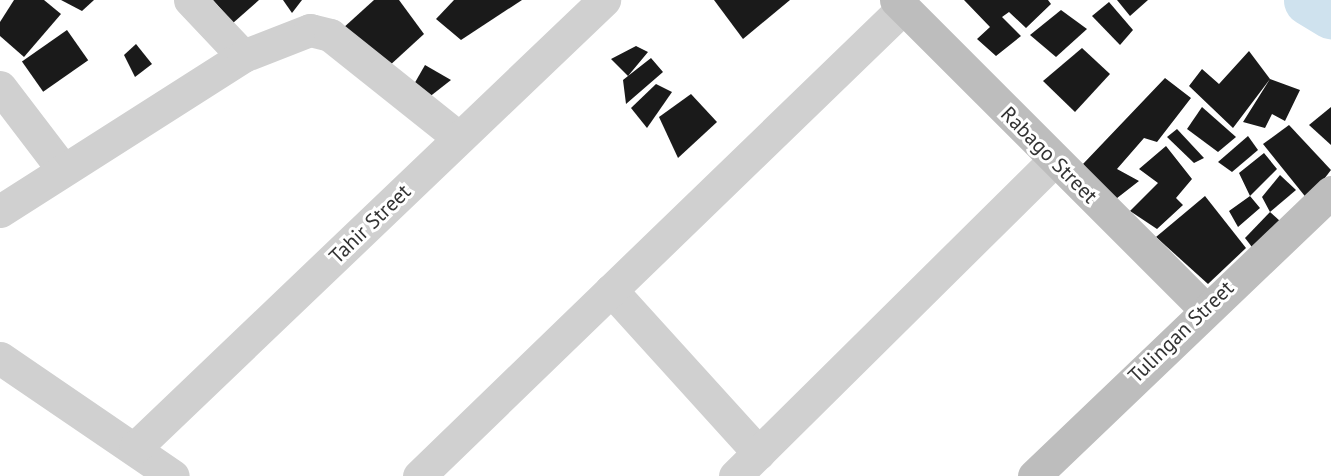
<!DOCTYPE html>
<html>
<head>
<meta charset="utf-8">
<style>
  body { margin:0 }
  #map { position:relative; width:1331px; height:476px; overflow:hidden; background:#fff; font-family:"PT Sans",sans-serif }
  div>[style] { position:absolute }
  .river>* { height:51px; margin:-25.5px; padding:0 25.5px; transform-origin:25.5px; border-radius:25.5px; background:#cfe2ee }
  .building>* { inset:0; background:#1a1a1a; transform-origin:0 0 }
  .street>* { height:33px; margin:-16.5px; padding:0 16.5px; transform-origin:16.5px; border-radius:16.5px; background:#d0d0d0 }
  .secondary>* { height:33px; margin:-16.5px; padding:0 16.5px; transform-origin:16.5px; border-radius:16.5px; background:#bdbdbd }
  span { translate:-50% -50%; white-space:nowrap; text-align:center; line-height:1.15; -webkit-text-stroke:6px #fff; paint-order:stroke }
  .street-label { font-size:21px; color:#333 }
</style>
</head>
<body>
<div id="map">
  <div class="river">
    <i style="left:1309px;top:0;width:26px;rotate:31deg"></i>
  </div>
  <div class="building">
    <i style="clip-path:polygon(14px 0,44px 0,61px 14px,24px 57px,0 36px,0 22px)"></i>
    <i style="clip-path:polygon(61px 0,94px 0,82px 11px)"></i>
    <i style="clip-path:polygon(213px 0,259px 0,233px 23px)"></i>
    <i style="clip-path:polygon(283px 0,302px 0,292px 13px)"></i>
    <i style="clip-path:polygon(374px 0,399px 0,424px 34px,388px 67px,342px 29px)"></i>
    <i style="clip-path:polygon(454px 0,522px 0,461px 40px,436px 19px)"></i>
    <i style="clip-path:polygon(714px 0,790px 0,743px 39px)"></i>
    <i style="clip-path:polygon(964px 0,1048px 0,1051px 4px,1026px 28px,1009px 12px,1002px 17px,1021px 36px,996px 56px,977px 39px,990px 27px)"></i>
    <i style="clip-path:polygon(1117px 0,1148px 0,1130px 16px)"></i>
    <i style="clip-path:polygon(1109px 2px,1133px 30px,1120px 45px,1092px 16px)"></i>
    <i style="clip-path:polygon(1061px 10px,1087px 29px,1056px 57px,1030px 35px)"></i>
    <i style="left:67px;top:30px;width:37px;height:55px;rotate:55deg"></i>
    <i style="clip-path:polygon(136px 44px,152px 64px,135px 77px,124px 55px)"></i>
    <i style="clip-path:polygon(636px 46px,648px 52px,628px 76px,651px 58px,663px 72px,626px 104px,623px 80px,628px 76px,611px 59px)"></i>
    <i style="clip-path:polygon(1082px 48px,1110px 74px,1075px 112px,1043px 81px)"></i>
    <i style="clip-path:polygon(1249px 51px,1270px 79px,1300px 90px,1285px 121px,1272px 114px,1265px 128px,1243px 122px,1270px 79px,1233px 128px,1189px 86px,1202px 69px,1219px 84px)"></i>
    <i style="clip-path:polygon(425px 65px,451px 80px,428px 98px,413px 86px)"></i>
    <i style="clip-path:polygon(1165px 78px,1191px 98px,1157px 142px,1144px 138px,1117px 169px,1139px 181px,1112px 202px,1083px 164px)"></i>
    <i style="clip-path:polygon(656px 84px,672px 92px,647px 128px,631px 108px)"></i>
    <i style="clip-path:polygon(691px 94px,717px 122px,678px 158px,659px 117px)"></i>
    <i style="clip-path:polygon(1202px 107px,1236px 137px,1218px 152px,1187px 129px)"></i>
    <i style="clip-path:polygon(1331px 107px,1331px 145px,1309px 125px)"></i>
    <i style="clip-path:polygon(1289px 125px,1331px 170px,1308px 200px,1263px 144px)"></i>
    <i style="clip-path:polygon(1177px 129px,1204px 158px,1194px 163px,1167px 137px)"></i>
    <i style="clip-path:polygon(1248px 136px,1258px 150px,1232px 172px,1218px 162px)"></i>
    <i style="clip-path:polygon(1166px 146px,1192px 179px,1176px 198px,1183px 205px,1157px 229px,1130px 211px,1158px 183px,1139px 169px)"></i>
    <i style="clip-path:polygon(1264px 153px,1277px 169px,1250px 196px,1260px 208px,1238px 227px,1229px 211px,1250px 196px,1239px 173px)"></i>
    <i style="clip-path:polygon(1280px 175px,1296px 190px,1270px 212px,1262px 197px)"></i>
    <i style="clip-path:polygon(1205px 196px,1246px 248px,1208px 284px,1156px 237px)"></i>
    <i style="clip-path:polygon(1270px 212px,1280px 221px,1255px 251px,1245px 238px)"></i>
  </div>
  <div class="street">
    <i style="left:190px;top:0;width:77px;rotate:46.6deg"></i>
    <i style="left:0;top:87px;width:101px;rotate:52.7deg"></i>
    <i style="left:0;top:211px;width:288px;rotate:-32.5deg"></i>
    <i style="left:243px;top:56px;width:72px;rotate:-21.2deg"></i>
    <i style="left:310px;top:30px;width:21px;rotate:14deg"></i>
    <i style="left:330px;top:35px;width:165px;rotate:38.6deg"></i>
    <i style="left:611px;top:290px;width:220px;rotate:47.8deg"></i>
    <i style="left:0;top:358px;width:209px;rotate:34.3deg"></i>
    <i style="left:135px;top:448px;width:649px;rotate:-43.69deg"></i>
    <i style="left:419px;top:476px;width:673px;rotate:-44.04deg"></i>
    <i style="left:735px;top:476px;width:449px;rotate:-44.7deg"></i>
  </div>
  <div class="secondary">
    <i style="left:896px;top:0;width:436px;rotate:45deg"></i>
    <i style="left:1034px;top:476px;width:411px;rotate:-43.7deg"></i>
  </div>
  <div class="street-label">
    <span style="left:1049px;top:155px;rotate:45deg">Rabago Street</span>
    <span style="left:370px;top:224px;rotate:-44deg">Tahir Street</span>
    <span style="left:1181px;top:332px;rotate:-44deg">Tulingan Street</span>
  </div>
</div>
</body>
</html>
